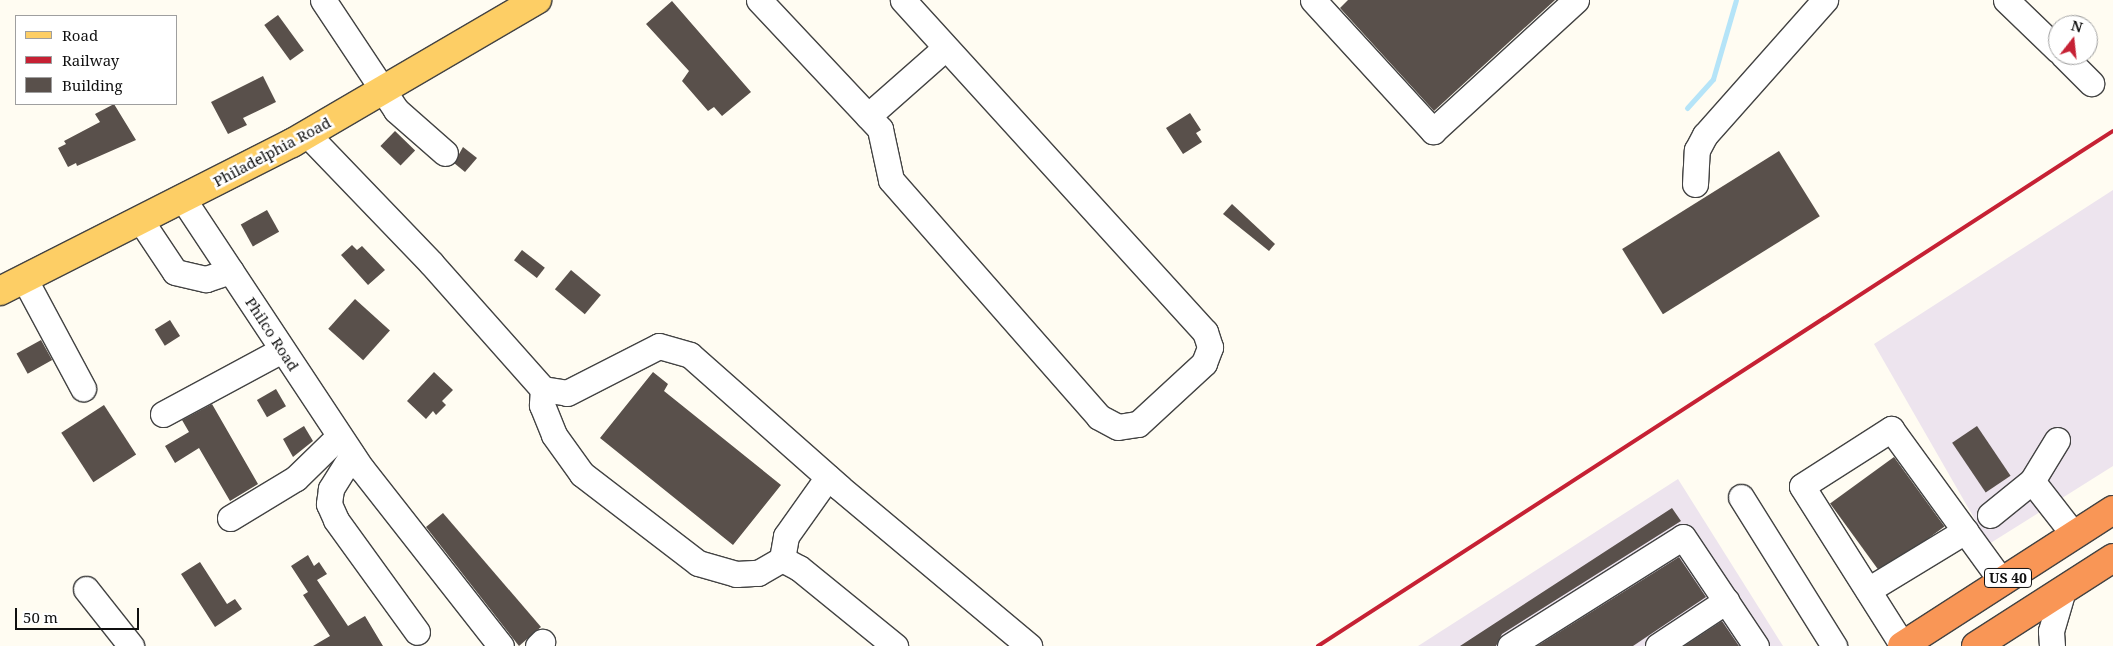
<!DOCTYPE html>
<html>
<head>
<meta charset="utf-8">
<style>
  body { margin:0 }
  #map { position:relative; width:2113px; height:646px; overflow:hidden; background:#fffcf2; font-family:"Noto Serif",serif }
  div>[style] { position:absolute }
  .industrial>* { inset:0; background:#ede4ee }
  .stream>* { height:5px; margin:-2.5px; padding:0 2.5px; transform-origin:2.5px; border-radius:2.5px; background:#b5e4f8 }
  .building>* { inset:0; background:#59504b; transform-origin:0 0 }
  .roads { filter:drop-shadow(1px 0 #434343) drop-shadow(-1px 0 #434343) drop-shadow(0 1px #434343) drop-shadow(0 -1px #434343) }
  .minor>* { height:25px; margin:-12.5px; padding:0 12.5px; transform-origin:12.5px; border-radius:12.5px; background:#fff }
  .major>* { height:28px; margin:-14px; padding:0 14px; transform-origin:14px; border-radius:14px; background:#fdce65 }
  .highway>* { height:28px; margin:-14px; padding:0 14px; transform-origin:14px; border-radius:14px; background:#f99656 }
  .rail>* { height:4px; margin:-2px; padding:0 2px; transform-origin:2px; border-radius:2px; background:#c62134 }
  span { translate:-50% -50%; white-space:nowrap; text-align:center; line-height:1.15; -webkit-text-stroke:5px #fff; paint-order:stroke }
  .shield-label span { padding:1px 4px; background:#fff; border:1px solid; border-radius:4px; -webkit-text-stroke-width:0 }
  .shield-label { font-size:14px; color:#101010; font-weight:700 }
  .street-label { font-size:15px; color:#101010 }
  .legend { position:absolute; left:15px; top:15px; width:162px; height:90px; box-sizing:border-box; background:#fff; border:1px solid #9f9f9f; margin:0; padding:6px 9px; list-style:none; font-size:15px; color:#101010 }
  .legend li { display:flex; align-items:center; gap:10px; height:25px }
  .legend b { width:25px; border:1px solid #9f9f9f }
  .north { position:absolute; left:2048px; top:15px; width:50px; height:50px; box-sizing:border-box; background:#fff; border:1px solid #9f9f9f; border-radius:50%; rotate:16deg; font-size:14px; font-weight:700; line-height:20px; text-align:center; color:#101010 }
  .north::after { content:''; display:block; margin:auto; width:18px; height:22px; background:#c62134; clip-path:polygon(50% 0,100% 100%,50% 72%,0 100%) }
  .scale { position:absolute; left:15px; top:608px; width:124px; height:22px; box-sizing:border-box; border:2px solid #101010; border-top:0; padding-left:6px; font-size:15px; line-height:18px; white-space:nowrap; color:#101010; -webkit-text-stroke:4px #fff; paint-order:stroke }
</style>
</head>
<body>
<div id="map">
  <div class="industrial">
    <i style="clip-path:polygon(2113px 190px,2113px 466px,1989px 544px,1874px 344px)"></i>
    <i style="clip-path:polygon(1678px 479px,1783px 646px,1418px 646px)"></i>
  </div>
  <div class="stream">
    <i style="left:1687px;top:108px;width:39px;rotate:-48deg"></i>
    <i style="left:1713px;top:79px;width:82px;rotate:-73.8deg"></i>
  </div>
  <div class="building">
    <i style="clip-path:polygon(1348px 0,1555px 0,1434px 111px,1340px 8px)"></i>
    <i style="clip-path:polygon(672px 1px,751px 92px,722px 116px,714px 107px,708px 111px,682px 81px,689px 71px,646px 24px)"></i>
    <i style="left:278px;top:15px;width:44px;height:17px;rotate:54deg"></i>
    <i style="clip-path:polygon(263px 76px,276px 102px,243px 118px,247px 125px,228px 134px,211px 102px)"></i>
    <i style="clip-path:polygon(114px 104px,136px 140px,77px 166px,76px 163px,68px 167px,58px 148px,66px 144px,64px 141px,100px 122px,95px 114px)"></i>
    <i style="clip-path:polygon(1190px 113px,1201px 130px,1196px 133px,1202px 142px,1183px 154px,1166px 128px)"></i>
    <i style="left:395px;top:131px;width:28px;height:21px;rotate:44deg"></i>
    <i style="clip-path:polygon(463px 147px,477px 158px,465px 172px,454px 163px)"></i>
    <i style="left:1779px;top:151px;width:77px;height:185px;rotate:58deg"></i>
    <i style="clip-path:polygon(1232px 204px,1275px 244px,1269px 251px,1223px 214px)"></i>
    <i style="left:267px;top:210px;width:25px;height:30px;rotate:61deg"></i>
    <i style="clip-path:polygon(352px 245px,357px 250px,362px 246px,385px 270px,368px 285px,341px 255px)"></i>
    <i style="left:522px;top:250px;width:29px;height:13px;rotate:38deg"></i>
    <i style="left:571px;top:270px;width:39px;height:25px;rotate:40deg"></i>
    <i style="left:355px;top:299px;width:47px;height:40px;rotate:42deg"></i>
    <i style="left:170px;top:320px;width:19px;height:18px;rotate:58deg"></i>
    <i style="left:41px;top:340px;width:23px;height:28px;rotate:61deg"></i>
    <i style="clip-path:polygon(434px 372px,453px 390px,442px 401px,446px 405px,436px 415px,433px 411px,426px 419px,407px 401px)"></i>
    <i style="clip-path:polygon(653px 372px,668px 384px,664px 391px,781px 485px,733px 545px,600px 438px)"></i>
    <i style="left:276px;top:389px;width:20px;height:22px;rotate:60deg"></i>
    <i style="clip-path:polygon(212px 404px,258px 484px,230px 501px,199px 448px,175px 463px,165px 446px,189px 432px,182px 420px)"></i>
    <i style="left:104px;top:405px;width:59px;height:51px;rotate:57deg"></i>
    <i style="clip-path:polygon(304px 426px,313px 441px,293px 457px,283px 439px)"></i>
    <i style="left:1977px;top:426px;width:60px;height:30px;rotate:56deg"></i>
    <i style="left:1894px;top:457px;width:86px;height:79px;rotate:54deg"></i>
    <i style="clip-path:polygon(1672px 508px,1681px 521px,1502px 634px,1496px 646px,1460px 646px)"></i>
    <i style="clip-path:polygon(443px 513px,541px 627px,519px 646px,426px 527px)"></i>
    <i style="clip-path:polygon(308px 555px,314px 566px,319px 562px,327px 574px,317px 580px,348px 626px,365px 616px,383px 646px,313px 646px,330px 636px,303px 595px,308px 592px,291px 566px)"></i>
    <i style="clip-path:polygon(1679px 557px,1706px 597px,1633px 646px,1537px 646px)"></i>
    <i style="clip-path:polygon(200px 562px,227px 604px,235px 599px,242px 609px,215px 627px,181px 574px)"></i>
    <i style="clip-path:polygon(1722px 621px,1739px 646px,1684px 646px)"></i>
  </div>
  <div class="roads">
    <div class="minor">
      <i style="left:323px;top:0;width:132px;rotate:56.4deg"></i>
      <i style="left:396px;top:110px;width:65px;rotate:41.3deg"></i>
      <i style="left:759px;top:0;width:177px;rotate:46.8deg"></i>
      <i style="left:880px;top:129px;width:52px;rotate:77.8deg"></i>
      <i style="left:891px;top:180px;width:315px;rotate:48.7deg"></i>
      <i style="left:1099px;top:417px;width:21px;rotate:28deg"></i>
      <i style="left:1118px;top:427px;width:20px;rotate:-9deg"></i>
      <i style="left:1138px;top:424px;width:90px;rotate:-42.7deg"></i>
      <i style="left:1204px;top:363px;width:17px;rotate:-69deg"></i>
      <i style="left:1210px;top:347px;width:16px;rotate:-108deg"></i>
      <i style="left:1205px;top:332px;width:449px;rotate:-132.3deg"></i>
      <i style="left:1313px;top:0;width:178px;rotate:47.5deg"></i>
      <i style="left:1433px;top:131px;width:194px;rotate:-42.5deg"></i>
      <i style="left:2006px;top:0;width:72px;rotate:43.9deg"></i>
      <i style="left:2063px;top:55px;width:40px;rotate:45deg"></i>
      <i style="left:868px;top:116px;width:103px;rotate:-41.4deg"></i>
      <i style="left:307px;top:134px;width:179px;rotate:46.1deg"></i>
      <i style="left:431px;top:263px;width:169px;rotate:48.4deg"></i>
      <i style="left:543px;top:389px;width:16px;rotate:94deg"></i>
      <i style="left:542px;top:405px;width:32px;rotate:68deg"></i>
      <i style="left:554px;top:435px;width:48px;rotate:54.3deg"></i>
      <i style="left:582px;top:474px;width:146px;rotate:37.5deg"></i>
      <i style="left:698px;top:563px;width:40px;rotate:16deg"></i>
      <i style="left:736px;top:574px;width:22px;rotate:-3deg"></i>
      <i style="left:758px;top:573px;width:28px;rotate:-30deg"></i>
      <i style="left:782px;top:559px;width:23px;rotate:-80deg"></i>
      <i style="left:786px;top:536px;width:72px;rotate:-54.6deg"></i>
      <i style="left:1695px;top:184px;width:34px;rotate:-87deg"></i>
      <i style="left:1697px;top:150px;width:17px;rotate:-62deg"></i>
      <i style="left:1705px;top:135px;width:181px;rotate:-48.4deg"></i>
      <i style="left:183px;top:199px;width:324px;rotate:56.5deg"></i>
      <i style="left:362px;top:469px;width:225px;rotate:51.9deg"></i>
      <i style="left:141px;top:221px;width:61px;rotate:56.3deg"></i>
      <i style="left:175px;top:272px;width:32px;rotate:13deg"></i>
      <i style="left:206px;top:279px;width:26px;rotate:-18deg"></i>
      <i style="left:25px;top:280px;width:123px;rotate:61.8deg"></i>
      <i style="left:543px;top:389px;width:24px;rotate:9deg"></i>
      <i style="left:567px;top:393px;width:103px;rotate:-27.1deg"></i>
      <i style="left:659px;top:346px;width:32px;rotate:16deg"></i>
      <i style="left:690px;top:355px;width:199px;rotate:41.5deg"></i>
      <i style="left:839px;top:487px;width:248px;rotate:39.9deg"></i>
      <i style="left:163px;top:414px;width:135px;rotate:-28.3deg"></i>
      <i style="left:352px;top:455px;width:40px;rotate:122deg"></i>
      <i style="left:331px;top:489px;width:15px;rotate:98deg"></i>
      <i style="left:329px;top:504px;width:17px;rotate:66deg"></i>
      <i style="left:336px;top:520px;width:138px;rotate:54.1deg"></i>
      <i style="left:2032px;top:481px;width:48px;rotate:-58.6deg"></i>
      <i style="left:1741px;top:497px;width:176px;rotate:58deg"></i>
      <i style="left:1990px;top:515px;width:54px;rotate:-39deg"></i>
      <i style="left:2032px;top:481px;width:68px;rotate:52.1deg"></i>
      <i style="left:230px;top:518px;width:77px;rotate:-31.2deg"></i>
      <i style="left:296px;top:478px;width:60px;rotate:-44.3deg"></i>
      <i style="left:782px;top:559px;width:19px;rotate:28deg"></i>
      <i style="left:799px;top:568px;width:124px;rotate:39.1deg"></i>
      <i style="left:86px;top:589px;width:73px;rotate:51.7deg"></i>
      <i style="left:1868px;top:590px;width:114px;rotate:-31.3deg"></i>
      <i style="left:538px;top:646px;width:6px;rotate:-45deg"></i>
      <i style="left:1510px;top:646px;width:204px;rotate:-32.2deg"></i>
      <i style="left:1683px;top:537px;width:131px;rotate:56.2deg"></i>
      <i style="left:1658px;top:646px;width:82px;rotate:-33.5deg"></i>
      <i style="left:1903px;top:646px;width:189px;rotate:-122.3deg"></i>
      <i style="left:1802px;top:486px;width:106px;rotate:-32.6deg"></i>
      <i style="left:1891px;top:429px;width:189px;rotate:54deg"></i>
      <i style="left:2052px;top:646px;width:15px;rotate:-94deg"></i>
      <i style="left:2051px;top:631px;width:43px;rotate:-73.7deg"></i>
    </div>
    <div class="major">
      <i style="left:0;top:291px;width:327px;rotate:-26.9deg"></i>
      <i style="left:292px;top:143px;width:284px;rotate:-30.3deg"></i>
    </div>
    <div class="highway">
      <i style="left:1902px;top:646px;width:251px;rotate:-32.8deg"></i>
      <i style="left:1976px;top:646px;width:163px;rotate:-32.7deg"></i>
    </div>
  </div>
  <div class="rail">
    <i style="left:1318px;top:646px;width:947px;rotate:-32.94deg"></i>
  </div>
  <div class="shield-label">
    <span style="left:2008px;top:578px">US 40</span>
  </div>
  <div class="street-label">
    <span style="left:272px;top:152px;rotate:-28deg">Philadelphia Road</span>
    <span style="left:272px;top:334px;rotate:57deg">Philco Road</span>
  </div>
  <ul class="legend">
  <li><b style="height:6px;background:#fdce65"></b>Road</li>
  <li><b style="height:6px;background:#c62134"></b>Railway</li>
  <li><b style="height:14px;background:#59504b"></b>Building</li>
  </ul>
  <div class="north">N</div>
  <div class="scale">50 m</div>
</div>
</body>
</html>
